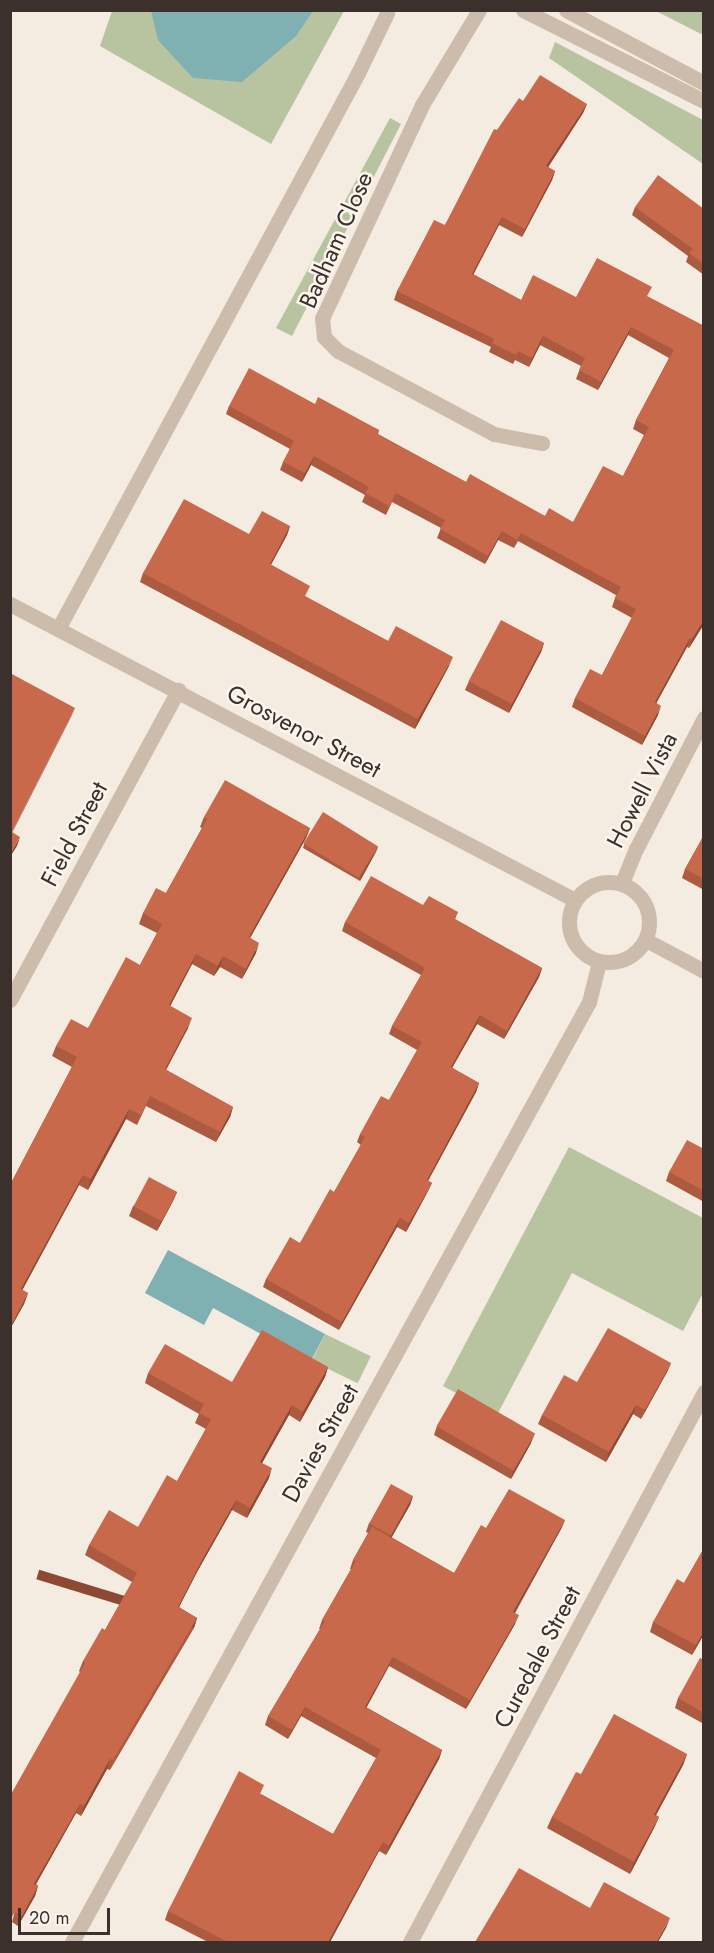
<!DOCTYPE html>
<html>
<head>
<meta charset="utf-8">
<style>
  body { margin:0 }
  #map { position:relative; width:714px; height:1953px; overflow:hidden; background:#f4ebe1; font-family:Jost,sans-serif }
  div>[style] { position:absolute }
  .green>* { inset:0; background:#b8c4a0; transform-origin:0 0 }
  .water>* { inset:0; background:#7fb0b2 }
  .service>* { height:15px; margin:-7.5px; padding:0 7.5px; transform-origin:7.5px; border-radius:7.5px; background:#cdbbac }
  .minor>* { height:15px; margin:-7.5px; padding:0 7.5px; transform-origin:7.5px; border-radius:7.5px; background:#cdbbac }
  .minor>.ring { margin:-7.5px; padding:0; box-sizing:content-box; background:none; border:15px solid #cdbbac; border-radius:50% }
  .tertiary>* { height:15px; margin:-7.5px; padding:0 7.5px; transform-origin:7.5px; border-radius:7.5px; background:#cdbbac }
  .wall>* { inset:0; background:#ac5a40 }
  .shaded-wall>* { inset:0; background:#8c4a34; transform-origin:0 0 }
  .building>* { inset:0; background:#c8694b; transform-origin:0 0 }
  span { translate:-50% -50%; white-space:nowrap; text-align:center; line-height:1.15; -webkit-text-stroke:5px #fbf5ee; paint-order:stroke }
  .street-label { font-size:24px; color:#3b302b }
  .frame { position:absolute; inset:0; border:12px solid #3b302b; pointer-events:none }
  .scale { position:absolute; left:18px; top:1908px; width:92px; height:27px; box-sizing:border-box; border:3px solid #3b302b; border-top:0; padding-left:8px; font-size:18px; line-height:21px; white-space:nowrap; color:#3b302b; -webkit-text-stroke:4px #fbf5ee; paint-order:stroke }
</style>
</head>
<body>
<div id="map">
  <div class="green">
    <i style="clip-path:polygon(112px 11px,344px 11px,271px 144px,100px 46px)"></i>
    <i style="clip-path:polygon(656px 11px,703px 11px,703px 35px)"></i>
    <i style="clip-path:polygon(555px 42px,703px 120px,703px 164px,549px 58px)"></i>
    <i style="clip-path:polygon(390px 118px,401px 124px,292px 336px,276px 328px)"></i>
    <i style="clip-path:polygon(569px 1147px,703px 1218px,703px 1293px,683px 1331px,572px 1273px,497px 1415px,443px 1386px)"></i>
    <i style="left:325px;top:1334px;width:51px;height:30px;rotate:26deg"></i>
  </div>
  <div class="water">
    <i style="clip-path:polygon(151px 11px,151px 10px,313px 11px,296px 36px,242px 82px,193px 78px,158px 40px)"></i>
    <i style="clip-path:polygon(168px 1250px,325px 1334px,311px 1361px,213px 1308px,204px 1325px,145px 1293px)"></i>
  </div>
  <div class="service">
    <i style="left:58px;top:629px;width:632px;rotate:-61.65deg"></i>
    <i style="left:358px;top:73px;width:67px;rotate:-64.2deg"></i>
  </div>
  <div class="minor">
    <i style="left:479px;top:10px;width:111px;rotate:121deg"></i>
    <i style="left:422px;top:105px;width:235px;rotate:115.1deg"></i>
    <i style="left:322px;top:318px;width:19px;rotate:84deg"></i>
    <i style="left:324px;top:337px;width:20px;rotate:45deg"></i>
    <i style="left:338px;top:351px;width:177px;rotate:28deg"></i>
    <i style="left:494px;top:434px;width:49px;rotate:10.6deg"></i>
    <i style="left:10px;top:604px;width:638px;rotate:27.65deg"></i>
    <i class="ring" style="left:569px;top:882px;width:65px;height:65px"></i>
    <i style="left:622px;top:883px;width:37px;rotate:-68deg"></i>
    <i style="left:636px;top:849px;width:148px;rotate:-62.6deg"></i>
    <i style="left:646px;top:940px;width:66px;rotate:28.1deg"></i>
    <i style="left:10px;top:1000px;width:353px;rotate:-61.5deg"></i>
    <i style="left:72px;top:1942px;width:1073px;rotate:-61.19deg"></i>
    <i style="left:589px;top:1002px;width:41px;rotate:-76deg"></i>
    <i style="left:410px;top:1942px;width:624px;rotate:-61.87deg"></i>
  </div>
  <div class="tertiary">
    <i style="left:523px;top:10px;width:203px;rotate:26.7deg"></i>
    <i style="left:566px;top:10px;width:156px;rotate:27.9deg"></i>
  </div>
  <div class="wall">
    <i style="clip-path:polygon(523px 101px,587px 104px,583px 113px,548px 167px,555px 171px,552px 180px,522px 237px,499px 225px,473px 274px,521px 300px,576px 297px,648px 297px,704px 326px,704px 624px,689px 648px,687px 647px,656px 703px,658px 715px,642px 745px,572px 707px,575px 698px,602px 675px,632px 618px,612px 607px,616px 595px,518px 541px,514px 548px,498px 540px,485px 564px,437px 538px,441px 528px,392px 502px,386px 515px,362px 502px,365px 495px,311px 465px,302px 482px,280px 470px,283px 462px,290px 449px,226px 414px,229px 406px,315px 404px,379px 430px,378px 434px,466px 482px,545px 516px,573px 522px,623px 476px,644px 435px,633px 429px,636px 420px,669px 358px,628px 335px,598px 390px,576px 379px,581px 366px,540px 345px,529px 367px,515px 360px,513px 364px,489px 352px,491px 347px,394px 300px,397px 291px,445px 225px,497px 130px)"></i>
    <i style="clip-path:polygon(635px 207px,704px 209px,704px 275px,686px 262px,688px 256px,632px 215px)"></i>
    <i style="clip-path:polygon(290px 526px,287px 535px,271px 565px,306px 597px,388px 641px,449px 666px,415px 729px,140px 582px,143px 573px,249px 534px)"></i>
    <i style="clip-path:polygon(544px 643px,541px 652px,509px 713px,465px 690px,469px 681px)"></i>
    <i style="clip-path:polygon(204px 817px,310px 828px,306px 838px,250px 938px,256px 953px,242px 979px,220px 967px,214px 976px,192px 964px,170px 1006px,188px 1028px,166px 1070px,233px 1107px,230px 1117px,216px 1142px,146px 1106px,137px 1125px,126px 1119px,88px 1190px,79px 1185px,22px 1290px,28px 1293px,24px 1304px,10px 1329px,10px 1185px,72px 1067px,52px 1056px,56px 1046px,88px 1028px,140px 965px,157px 933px,139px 924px,143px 913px,166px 893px,202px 828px,200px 827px)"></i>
    <i style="clip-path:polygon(704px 835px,704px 890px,682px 878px,685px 869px)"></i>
    <i style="clip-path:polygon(304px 844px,378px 847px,360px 881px,303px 848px)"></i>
    <i style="clip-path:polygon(423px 905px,458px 912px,455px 919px,542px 968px,539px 977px,504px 1039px,477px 1024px,452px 1068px,479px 1083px,476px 1092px,428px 1181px,432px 1183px,428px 1191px,406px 1232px,397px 1227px,339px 1330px,263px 1287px,266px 1279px,300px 1243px,334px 1192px,361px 1145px,357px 1142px,360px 1134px,389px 1100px,417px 1050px,389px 1034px,392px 1026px,421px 975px,342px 931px,345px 922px)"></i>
    <i style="clip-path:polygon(704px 1149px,704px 1202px,666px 1181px,669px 1172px)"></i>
    <i style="clip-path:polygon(177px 1192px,173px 1201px,157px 1231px,129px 1216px,133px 1206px)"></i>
    <i style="clip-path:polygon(671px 1363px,667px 1372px,641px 1419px,633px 1414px,606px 1462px,538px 1424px,542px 1415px,577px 1382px)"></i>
    <i style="clip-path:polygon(328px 1367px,325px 1377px,300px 1422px,289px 1415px,262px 1463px,269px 1478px,247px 1518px,232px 1510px,197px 1572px,179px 1607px,197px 1618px,194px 1628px,110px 1770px,107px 1769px,81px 1816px,76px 1813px,36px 1884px,38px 1886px,35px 1896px,18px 1926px,12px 1922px,80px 1672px,79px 1671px,83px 1661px,105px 1630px,132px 1582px,85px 1555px,89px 1545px,138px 1527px,177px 1481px,206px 1429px,195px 1423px,199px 1414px,145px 1383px,148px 1373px,232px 1382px)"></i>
    <i style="clip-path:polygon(437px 1426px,531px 1443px,511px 1479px,434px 1435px)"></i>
    <i style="clip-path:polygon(413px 1496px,410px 1505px,391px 1537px,454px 1573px,486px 1528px,565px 1520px,561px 1529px,515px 1613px,515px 1624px,466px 1709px,389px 1666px,366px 1707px,442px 1750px,439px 1759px,386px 1855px,379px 1851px,330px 1942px,208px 1942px,165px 1920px,168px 1911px,261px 1794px,333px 1834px,376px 1758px,301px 1716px,288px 1739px,265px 1725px,268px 1716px,320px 1629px,319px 1629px,322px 1620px,351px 1569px,350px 1569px,353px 1560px,368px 1533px,366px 1532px,369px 1523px)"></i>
    <i style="clip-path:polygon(704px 1548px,704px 1634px,692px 1655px,650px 1632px,653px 1622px,684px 1583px)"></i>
    <i style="clip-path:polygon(704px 1660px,704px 1724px,675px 1708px,678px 1698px)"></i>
    <i style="clip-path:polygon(687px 1754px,683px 1765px,656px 1815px,659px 1817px,654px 1828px,630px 1874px,547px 1828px,552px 1817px,581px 1774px)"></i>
  </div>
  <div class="shaded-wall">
    <i style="clip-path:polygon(587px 104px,583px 113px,543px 175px,546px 166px)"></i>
    <i style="clip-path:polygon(555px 171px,552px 180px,522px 237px,525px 229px)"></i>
    <i style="clip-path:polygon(502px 217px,499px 225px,469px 283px,472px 274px)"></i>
    <i style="clip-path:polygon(631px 327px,628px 335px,598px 390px,601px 382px)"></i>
    <i style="clip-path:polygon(543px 336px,540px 345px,529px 367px,532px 358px)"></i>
    <i style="clip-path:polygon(314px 456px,311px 465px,302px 482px,305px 473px)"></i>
    <i style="clip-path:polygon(290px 526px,287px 535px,266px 573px,270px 564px)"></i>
    <i style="clip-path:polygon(502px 531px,498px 540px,485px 564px,488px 556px)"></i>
    <i style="clip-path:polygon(704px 620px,704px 624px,689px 648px,692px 639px)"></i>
    <i style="clip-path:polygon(690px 638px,687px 647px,652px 711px,655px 702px)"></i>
    <i style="clip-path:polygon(544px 643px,541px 652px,509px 713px,512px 704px)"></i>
    <i style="clip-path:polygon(453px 657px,449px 666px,415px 729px,418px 719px)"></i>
    <i style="clip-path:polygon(661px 706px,658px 715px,642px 745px,645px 736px)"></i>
    <i style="clip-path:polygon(75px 708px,71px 717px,10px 837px,10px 836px)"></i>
    <i style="clip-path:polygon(310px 828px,306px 838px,245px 947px,249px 937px)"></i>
    <i style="clip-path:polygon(20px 837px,17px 846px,10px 857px,10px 854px)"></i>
    <i style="clip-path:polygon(378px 847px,376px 852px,360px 881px,361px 876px)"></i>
    <i style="clip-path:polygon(259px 943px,256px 953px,242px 979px,246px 969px)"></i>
    <i style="clip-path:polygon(196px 954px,192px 964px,165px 1016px,169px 1005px)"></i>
    <i style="clip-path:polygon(223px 956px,220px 967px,214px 976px,218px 966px)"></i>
    <i style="clip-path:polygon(542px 968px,539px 977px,504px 1039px,507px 1031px)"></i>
    <i style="clip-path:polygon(480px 1015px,477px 1024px,448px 1075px,451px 1067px)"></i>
    <i style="clip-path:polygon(192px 1018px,188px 1028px,161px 1079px,165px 1069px)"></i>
    <i style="clip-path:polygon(479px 1083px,476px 1092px,424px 1188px,427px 1180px)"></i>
    <i style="clip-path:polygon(233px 1107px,230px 1117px,216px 1142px,220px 1132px)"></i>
    <i style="clip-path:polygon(129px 1109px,126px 1119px,88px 1190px,91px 1179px)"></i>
    <i style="clip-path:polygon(83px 1175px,79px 1185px,17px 1300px,21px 1289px)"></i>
    <i style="clip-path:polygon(432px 1183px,428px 1191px,406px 1232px,409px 1223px)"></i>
    <i style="clip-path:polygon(177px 1192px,173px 1201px,157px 1231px,161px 1221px)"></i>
    <i style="clip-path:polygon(400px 1218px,397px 1227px,339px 1330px,342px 1322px)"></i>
    <i style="clip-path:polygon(28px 1293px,24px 1304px,10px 1329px,13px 1322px)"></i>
    <i style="clip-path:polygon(671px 1363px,667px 1372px,641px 1419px,645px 1410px)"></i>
    <i style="clip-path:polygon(328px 1367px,325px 1377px,300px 1422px,303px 1412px)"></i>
    <i style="clip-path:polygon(292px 1405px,289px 1415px,257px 1472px,260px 1462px)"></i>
    <i style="clip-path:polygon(636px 1405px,633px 1414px,606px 1462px,609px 1452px)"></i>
    <i style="clip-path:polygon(535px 1433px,531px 1443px,511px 1479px,514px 1469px)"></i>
    <i style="clip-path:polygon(272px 1468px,269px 1478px,247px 1518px,250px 1508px)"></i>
    <i style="clip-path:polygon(413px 1496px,410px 1505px,388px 1544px,391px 1535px)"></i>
    <i style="clip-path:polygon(236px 1500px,232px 1510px,197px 1572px,174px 1617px,178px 1607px,201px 1562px)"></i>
    <i style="clip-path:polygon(565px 1520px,561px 1529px,510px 1621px,513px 1612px)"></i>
    <i style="clip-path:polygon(519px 1615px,515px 1624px,466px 1709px,470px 1700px)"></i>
    <i style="left:197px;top:1618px;width:10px;height:165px;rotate:107deg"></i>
    <i style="clip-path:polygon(704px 1631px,704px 1634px,692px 1655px,696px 1645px)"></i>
    <i style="clip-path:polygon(393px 1657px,389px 1666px,362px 1716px,365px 1707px)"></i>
    <i style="clip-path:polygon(305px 1707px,301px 1716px,288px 1739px,292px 1730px)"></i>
    <i style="clip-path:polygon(442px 1750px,439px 1759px,386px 1855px,389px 1846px)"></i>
    <i style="clip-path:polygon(687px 1754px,683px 1765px,650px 1826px,654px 1815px)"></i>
    <i style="clip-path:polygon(110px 1759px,107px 1769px,81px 1816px,84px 1806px)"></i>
    <i style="clip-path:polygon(80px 1804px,76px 1813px,31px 1893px,34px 1884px)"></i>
    <i style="clip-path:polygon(659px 1817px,654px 1828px,630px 1874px,634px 1862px)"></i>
    <i style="clip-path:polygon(383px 1842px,379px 1851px,330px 1942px,328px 1942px)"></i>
    <i style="clip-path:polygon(38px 1886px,35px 1896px,18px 1926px,22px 1916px)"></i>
    <i style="clip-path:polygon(670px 1918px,666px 1928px,658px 1942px,656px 1942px)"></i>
  </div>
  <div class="building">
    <i style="clip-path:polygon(540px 75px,587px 104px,546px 166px,555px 171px,525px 229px,502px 217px,472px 274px,521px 300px,533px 275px,576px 297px,597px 258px,652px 287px,647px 296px,704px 326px,704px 620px,692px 639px,690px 638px,655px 702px,661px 706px,645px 736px,575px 698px,590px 669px,602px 675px,636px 609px,615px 598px,621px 587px,521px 533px,517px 540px,502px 531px,488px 556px,440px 529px,445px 520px,396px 493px,389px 506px,365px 493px,369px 487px,314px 456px,305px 473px,283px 462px,294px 441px,229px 406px,249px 368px,315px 404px,318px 397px,379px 430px,377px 434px,466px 482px,470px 474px,545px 516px,549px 508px,573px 522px,603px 466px,623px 476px,649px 427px,636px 420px,674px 350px,631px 327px,601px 382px,579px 370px,585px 358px,543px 336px,532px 358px,518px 351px,516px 355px,492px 343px,494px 339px,397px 291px,434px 220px,445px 225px,494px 129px,497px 130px,519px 98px,523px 101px)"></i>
    <i style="clip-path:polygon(658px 175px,704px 209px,704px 264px,689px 253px,693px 249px,635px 207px)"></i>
    <i style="clip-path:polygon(184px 499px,249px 534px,262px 511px,290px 526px,270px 564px,310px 586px,305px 596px,388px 641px,396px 626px,453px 657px,418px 719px,143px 573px)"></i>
    <i style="left:501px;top:620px;width:49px;height:69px;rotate:28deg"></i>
    <i style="clip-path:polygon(10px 673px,75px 708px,12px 832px,20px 837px,10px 854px)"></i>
    <i style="clip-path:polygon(225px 780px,310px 828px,249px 937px,259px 943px,246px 969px,223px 956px,218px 966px,196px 954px,169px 1005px,192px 1018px,165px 1069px,233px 1107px,220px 1132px,150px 1096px,141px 1115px,129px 1109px,91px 1179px,83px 1175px,21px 1289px,28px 1293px,13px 1322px,10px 1321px,10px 1185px,77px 1057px,56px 1046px,71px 1019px,88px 1028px,126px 957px,140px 965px,162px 924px,143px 913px,156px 888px,166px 893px,207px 819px,204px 817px)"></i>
    <i style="left:323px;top:812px;width:65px;height:37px;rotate:32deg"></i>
    <i style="clip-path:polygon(704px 835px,704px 879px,685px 869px)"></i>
    <i style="clip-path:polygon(371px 876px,423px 905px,429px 896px,458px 912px,454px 919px,542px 968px,507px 1031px,480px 1015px,451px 1067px,479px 1083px,427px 1180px,432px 1183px,409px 1223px,400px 1218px,342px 1322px,266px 1279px,290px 1237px,300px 1243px,330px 1189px,334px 1192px,365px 1137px,360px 1134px,381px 1096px,389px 1100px,422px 1042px,392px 1026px,425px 968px,345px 922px)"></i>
    <i style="clip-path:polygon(687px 1140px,704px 1149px,704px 1191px,669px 1172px)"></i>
    <i style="left:149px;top:1177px;width:32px;height:33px;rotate:28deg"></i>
    <i style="clip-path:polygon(608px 1328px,671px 1363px,645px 1410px,636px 1405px,609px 1452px,542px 1415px,564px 1375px,577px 1382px)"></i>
    <i style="clip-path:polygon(262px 1330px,328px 1367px,303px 1412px,292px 1405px,260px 1462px,272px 1468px,250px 1508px,236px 1500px,201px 1562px,178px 1607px,197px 1618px,113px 1760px,110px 1759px,84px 1806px,80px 1804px,34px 1884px,38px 1886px,22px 1916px,15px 1912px,10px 1920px,10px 1796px,85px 1663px,83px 1661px,102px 1628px,105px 1630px,137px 1573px,89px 1545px,109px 1510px,138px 1527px,167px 1475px,177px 1481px,211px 1419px,199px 1413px,204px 1404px,148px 1373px,165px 1344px,232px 1382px)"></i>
    <i style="left:458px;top:1389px;width:89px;height:43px;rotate:30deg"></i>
    <i style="left:391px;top:1484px;width:25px;height:45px;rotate:29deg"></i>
    <i style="clip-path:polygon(509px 1489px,565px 1520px,513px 1612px,519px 1615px,470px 1700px,393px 1657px,365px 1707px,442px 1750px,389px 1846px,383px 1842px,328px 1942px,228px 1942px,168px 1911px,239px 1771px,264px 1785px,260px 1794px,333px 1834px,381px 1750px,305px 1707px,292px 1730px,268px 1716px,325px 1621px,322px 1620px,356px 1561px,353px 1560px,372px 1527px,454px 1573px,481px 1525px,486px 1528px)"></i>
    <i style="clip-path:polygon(704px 1548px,704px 1631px,696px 1645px,653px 1622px,677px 1579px,684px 1583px)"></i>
    <i style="clip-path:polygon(700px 1658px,704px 1660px,704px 1713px,678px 1698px)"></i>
    <i style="clip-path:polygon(614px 1714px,687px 1754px,654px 1815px,659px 1817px,634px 1862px,552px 1817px,576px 1772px,581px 1774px)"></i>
    <i style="clip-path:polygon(519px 1868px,590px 1908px,604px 1882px,670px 1918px,656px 1942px,475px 1942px)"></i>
  </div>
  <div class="street-label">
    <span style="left:336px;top:240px;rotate:-66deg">Badham Close</span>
    <span style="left:304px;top:731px;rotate:28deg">Grosvenor Street</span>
    <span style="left:642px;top:790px;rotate:-63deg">Howell Vista</span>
    <span style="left:74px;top:834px;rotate:-62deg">Field Street</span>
    <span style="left:320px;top:1443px;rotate:-61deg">Davies Street</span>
    <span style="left:537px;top:1657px;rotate:-62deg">Curedale Street</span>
  </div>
  <div class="frame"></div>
  <div class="scale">20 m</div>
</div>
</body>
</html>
